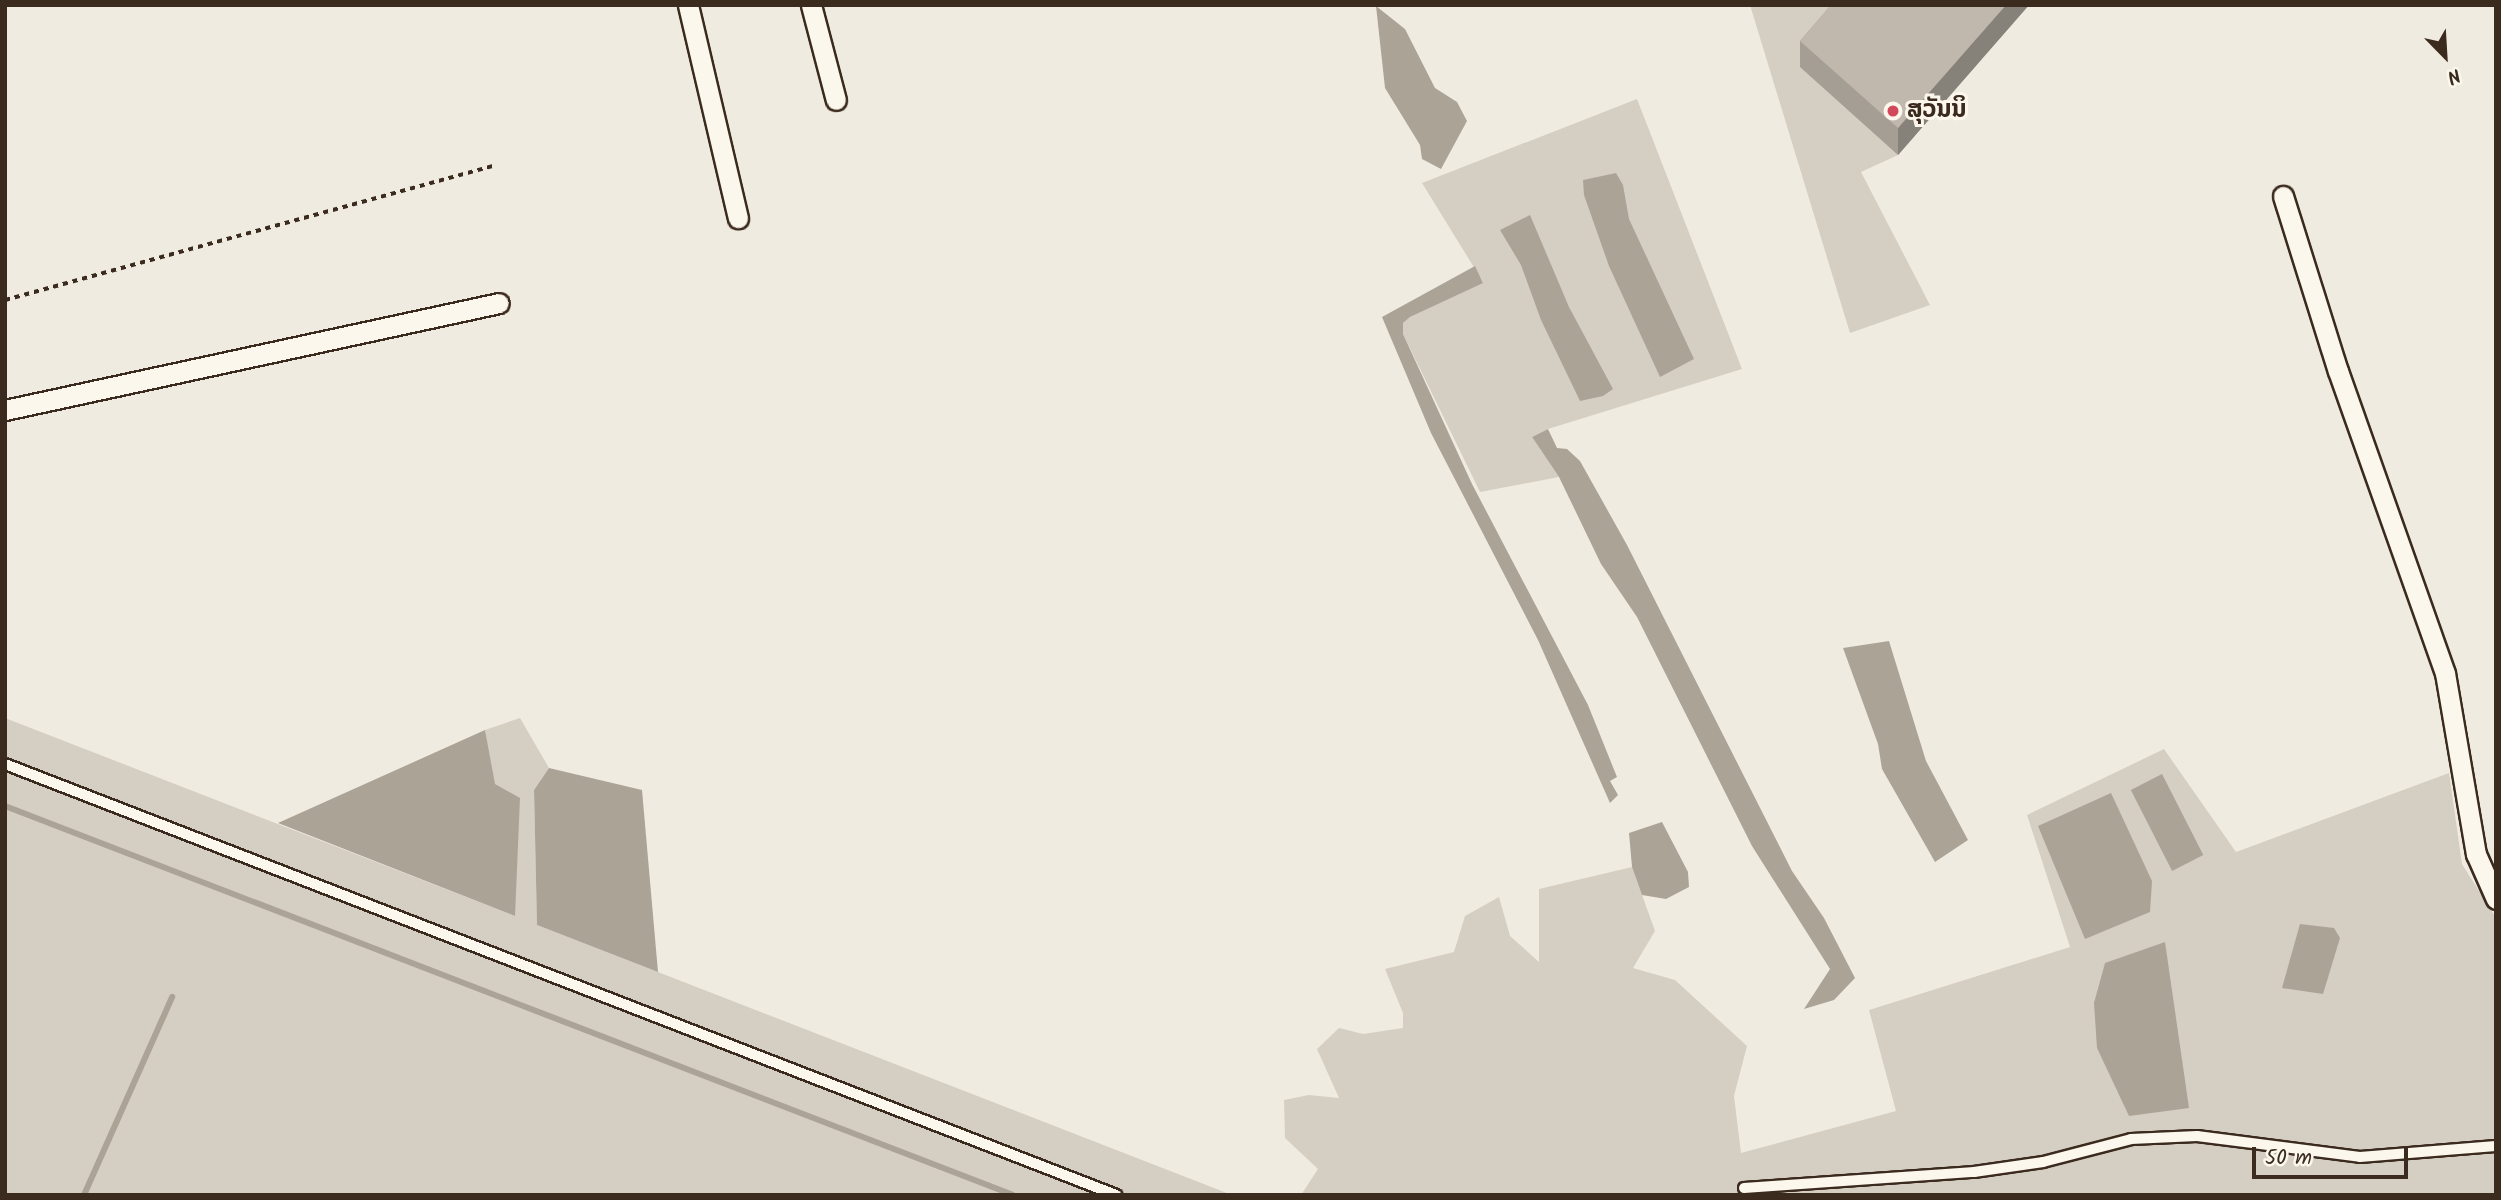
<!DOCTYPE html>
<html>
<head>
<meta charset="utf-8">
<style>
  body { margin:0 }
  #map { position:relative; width:2501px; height:1200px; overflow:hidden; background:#f0ebe0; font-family:Kalam,"Noto Sans Lao",sans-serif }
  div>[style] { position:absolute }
  .green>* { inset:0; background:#d5cec3 }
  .water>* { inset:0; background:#aca397; transform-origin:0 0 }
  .stream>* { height:6px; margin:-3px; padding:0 3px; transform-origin:3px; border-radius:3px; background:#aca397 }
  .path>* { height:3.5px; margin-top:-1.75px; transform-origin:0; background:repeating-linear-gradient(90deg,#3b2a1e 0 5px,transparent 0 10px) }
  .roads { filter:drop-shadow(2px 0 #3b2a1e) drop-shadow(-2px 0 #3b2a1e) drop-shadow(0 2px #3b2a1e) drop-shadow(0 -2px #3b2a1e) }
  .service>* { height:10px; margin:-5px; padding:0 5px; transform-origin:5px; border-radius:5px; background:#fbf7ec }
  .minor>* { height:19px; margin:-9.5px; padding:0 9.5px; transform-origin:9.5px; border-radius:9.5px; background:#fbf7ec }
  .wall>* { inset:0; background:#a59e95 }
  .shaded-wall>* { inset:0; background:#868179 }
  .building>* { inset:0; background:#c0b8ad }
  .dots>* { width:19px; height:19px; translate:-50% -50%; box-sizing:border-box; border:4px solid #fbf7ec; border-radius:50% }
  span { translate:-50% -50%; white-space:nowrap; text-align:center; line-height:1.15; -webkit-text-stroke:6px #fbf7ec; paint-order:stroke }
  .poi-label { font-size:24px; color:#3b2a1e; font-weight:700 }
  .left { translate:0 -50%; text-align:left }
  .frame { position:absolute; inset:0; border:7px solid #3b2a1e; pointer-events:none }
  .north { position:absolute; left:2410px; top:21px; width:70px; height:70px; -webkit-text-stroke:5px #fbf7ec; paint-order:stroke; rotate:156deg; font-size:19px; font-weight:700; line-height:28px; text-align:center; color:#3b2a1e }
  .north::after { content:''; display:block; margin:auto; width:24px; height:32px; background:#3b2a1e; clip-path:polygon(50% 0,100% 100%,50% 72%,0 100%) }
  .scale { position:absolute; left:2252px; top:1147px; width:156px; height:32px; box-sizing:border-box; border:4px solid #3b2a1e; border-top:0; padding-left:9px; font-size:21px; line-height:24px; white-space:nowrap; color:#3b2a1e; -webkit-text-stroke:5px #fbf7ec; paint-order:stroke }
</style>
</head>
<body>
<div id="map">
  <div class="green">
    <i style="clip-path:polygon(1750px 5px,1854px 5px,1898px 155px,1861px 172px,1930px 305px,1850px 333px)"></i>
    <i style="clip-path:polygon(1637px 99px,1742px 369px,1548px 429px,1532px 437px,1559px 477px,1480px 492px,1403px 334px,1403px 323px,1410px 317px,1483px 282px,1422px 183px)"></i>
    <i style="clip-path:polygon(5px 718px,515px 916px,485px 730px,520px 718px,549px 768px,534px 790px,537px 925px,1232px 1195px,5px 1195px)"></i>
    <i style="clip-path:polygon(2164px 749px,2236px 852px,2449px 773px,2462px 864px,2496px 918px,2496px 1195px,1301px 1195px,1318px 1169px,1285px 1138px,1284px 1100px,1309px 1095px,1339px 1098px,1317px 1049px,1339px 1028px,1363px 1034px,1403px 1028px,1403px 1013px,1385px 969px,1454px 952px,1465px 916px,1499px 897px,1510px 936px,1539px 962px,1539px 889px,1632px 867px,1655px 931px,1633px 968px,1675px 980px,1747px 1046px,1734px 1096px,1741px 1153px,1896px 1111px,1869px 1010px,2070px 947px,2027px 815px)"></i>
  </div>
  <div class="water">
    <i style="clip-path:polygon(1376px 6px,1405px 29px,1435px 88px,1457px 102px,1467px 121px,1441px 169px,1422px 159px,1420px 145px,1385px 88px)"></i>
    <i style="clip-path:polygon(1616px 173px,1623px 185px,1629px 219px,1694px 359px,1660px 377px,1609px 266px,1584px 195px,1583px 180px)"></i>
    <i style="clip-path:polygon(1530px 215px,1569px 307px,1613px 389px,1603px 396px,1580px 401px,1541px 320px,1521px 265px,1500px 230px)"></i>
    <i style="clip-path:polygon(1475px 266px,1483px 283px,1410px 317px,1403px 323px,1403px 334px,1472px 484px,1588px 705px,1617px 777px,1610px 781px,1618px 795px,1610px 803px,1538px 640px,1431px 433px,1382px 317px)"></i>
    <i style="clip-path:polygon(1548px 429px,1557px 448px,1567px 449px,1580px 461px,1627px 545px,1792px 871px,1824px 918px,1855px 978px,1834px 1000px,1804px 1009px,1830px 969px,1752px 846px,1637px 617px,1601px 564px,1559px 477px,1532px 437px)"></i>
    <i style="clip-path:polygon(1889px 641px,1926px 761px,1968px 840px,1935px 862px,1882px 769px,1878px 744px,1843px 648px)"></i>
    <i style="clip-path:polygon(485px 730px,495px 784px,520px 798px,515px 916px,278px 823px)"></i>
    <i style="clip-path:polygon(549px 768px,642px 790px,658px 972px,537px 925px,534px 790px)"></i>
    <i style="left:2162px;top:774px;width:91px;height:35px;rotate:63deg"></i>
    <i style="clip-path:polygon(2111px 793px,2152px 881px,2150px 912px,2085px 939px,2038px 826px)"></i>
    <i style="clip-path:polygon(1662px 822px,1688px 872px,1689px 887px,1666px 899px,1642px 895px,1632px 867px,1629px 833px)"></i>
    <i style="clip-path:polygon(2300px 924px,2334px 928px,2340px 938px,2323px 994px,2282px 988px)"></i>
    <i style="clip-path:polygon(2165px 942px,2189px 1108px,2129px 1116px,2097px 1048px,2094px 1003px,2105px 963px)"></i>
  </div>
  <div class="stream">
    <i style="left:5px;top:806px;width:1080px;rotate:21.1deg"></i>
    <i style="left:84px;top:1195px;width:217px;rotate:-66deg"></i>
  </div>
  <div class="path">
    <i style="left:5px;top:300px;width:509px;rotate:-15.37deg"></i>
  </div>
  <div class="roads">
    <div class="service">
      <i style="left:5px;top:764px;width:1192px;rotate:21.2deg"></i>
      <i style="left:1744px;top:1188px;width:231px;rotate:-4deg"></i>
      <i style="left:1974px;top:1172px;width:70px;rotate:-8.2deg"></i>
      <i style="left:2043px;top:1162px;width:91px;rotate:-14.6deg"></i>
      <i style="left:2131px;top:1139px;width:66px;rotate:-2.6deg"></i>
      <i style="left:2197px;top:1136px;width:164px;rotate:7.3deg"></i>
      <i style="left:2360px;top:1157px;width:136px;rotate:-4.6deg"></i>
    </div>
    <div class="minor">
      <i style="left:688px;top:5px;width:219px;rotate:76.8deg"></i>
      <i style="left:811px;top:5px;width:98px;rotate:75.3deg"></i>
      <i style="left:2283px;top:196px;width:183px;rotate:72.6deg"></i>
      <i style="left:2338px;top:371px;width:320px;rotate:70.5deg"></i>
      <i style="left:2445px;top:673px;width:184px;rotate:80.3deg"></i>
      <i style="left:2476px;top:854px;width:49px;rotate:66deg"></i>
      <i style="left:5px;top:410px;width:505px;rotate:-12.22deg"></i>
    </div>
  </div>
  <div class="wall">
    <i style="clip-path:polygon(1831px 5px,2029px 5px,1898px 155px,1800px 67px,1800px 41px)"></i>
  </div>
  <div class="shaded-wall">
    <i style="clip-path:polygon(2006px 5px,2029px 5px,1898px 155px,1898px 128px)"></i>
  </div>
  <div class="building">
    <i style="clip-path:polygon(1831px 5px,2006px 5px,1898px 128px,1800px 41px)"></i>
  </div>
  <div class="dots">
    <i style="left:1893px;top:111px;background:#d1495b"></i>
  </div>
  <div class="poi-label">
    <span class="left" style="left:1907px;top:111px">ສຸວັນນິ</span>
  </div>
  <div class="frame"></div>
  <div class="north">N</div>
  <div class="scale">50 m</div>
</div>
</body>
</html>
